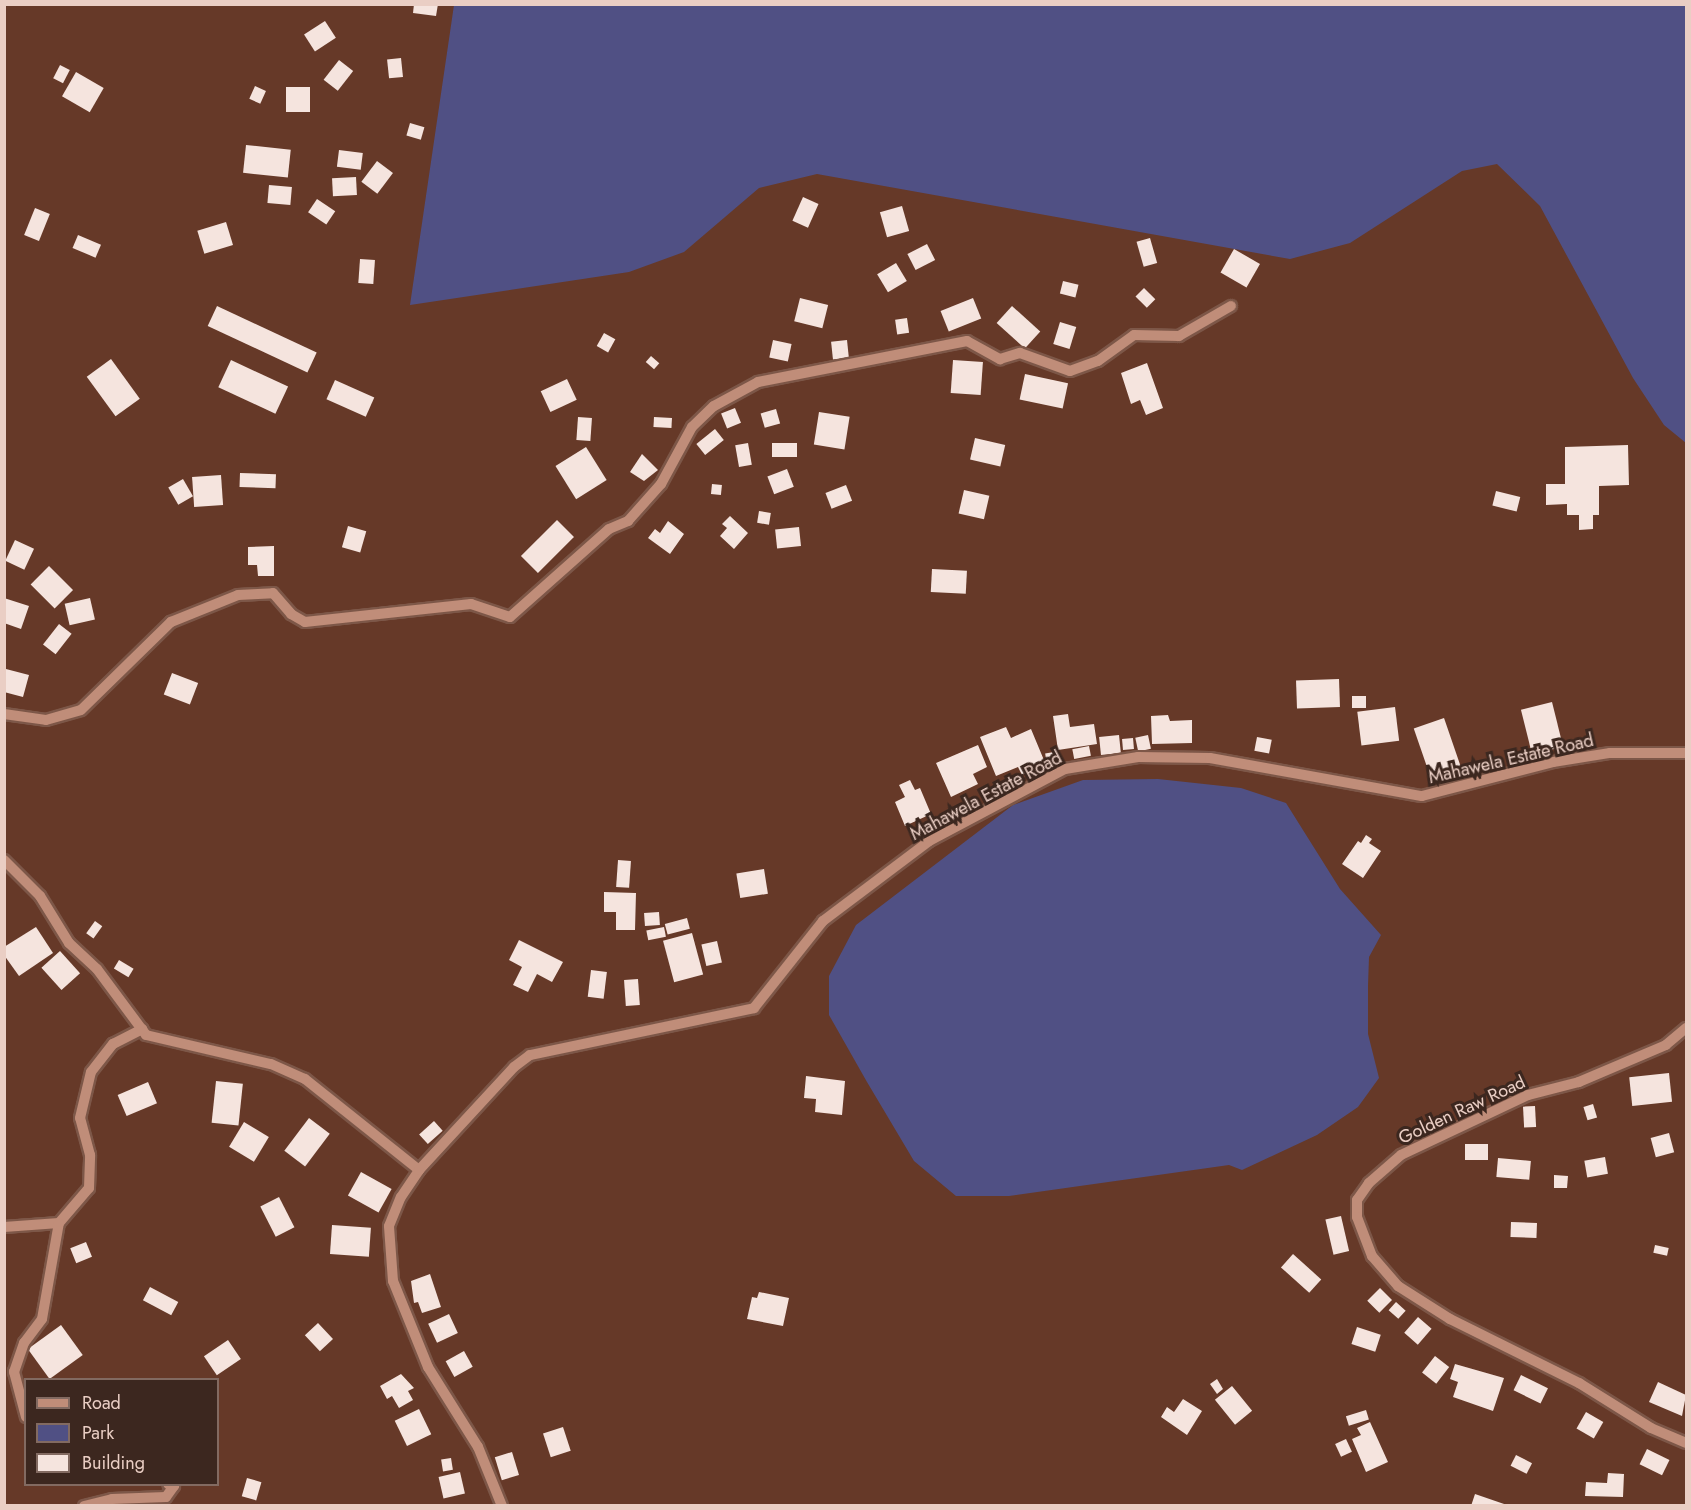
<!DOCTYPE html>
<html>
<head>
<meta charset="utf-8">
<style>
  body { margin:0 }
  #map { position:relative; width:1691px; height:1510px; overflow:hidden; background:#663928; font-family:Jost,sans-serif }
  div>[style] { position:absolute }
  .green>* { inset:0; background:#505084 }
  .building>* { inset:0; background:#f5e4de; transform-origin:0 0 }
  .roads { filter:drop-shadow(2px 0 #7d5748) drop-shadow(-2px 0 #7d5748) drop-shadow(0 2px #7d5748) drop-shadow(0 -2px #7d5748) }
  .minor>* { height:10px; margin:-5px; padding:0 5px; transform-origin:5px; border-radius:5px; background:#c08d79 }
  span { translate:-50% -50%; white-space:nowrap; text-align:center; line-height:1.15; -webkit-text-stroke:6px #3c271f; paint-order:stroke }
  .street-label { font-size:18px; color:#eacec4 }
  .frame { position:absolute; inset:0; border:6px solid #eacec4; pointer-events:none }
  .legend { position:absolute; left:24px; top:1378px; width:195px; height:108px; box-sizing:border-box; background:#3c271f; border:2px solid #826a61; margin:0; padding:8px 10px; list-style:none; font-size:18px; color:#eacec4 }
  .legend li { display:flex; align-items:center; gap:12px; height:30px }
  .legend b { width:30px; border:2px solid #826a61 }
</style>
</head>
<body>
<div id="map">
  <div class="green">
    <i style="clip-path:polygon(454px 5px,1686px 5px,1686px 443px,1664px 425px,1633px 378px,1540px 206px,1497px 164px,1462px 171px,1350px 243px,1290px 259px,817px 174px,759px 188px,684px 252px,629px 272px,410px 305px)"></i>
    <i style="clip-path:polygon(1158px 779px,1241px 788px,1286px 803px,1340px 889px,1381px 935px,1369px 957px,1368px 986px,1368px 1034px,1379px 1078px,1358px 1107px,1317px 1135px,1242px 1170px,1229px 1165px,1009px 1196px,956px 1196px,914px 1161px,867px 1082px,829px 1015px,829px 976px,856px 925px,1013px 805px,1083px 780px)"></i>
  </div>
  <div class="building">
    <i style="clip-path:polygon(414px 4px,438px 4px,436px 16px,413px 13px)"></i>
    <i style="left:325px;top:21px;width:20px;height:25px;rotate:57deg"></i>
    <i style="left:401px;top:58px;width:19px;height:14px;rotate:84deg"></i>
    <i style="left:339px;top:60px;width:18px;height:25px;rotate:38deg"></i>
    <i style="left:60px;top:65px;width:11px;height:15px;rotate:27deg"></i>
    <i style="left:76px;top:72px;width:32px;height:28px;rotate:30deg"></i>
    <i style="left:255px;top:86px;width:12px;height:14px;rotate:24deg"></i>
    <i style="left:286px;top:87px;width:24px;height:25px"></i>
    <i style="left:410px;top:123px;width:15px;height:13px;rotate:16deg"></i>
    <i style="left:246px;top:145px;width:45px;height:28px;rotate:6deg"></i>
    <i style="left:339px;top:150px;width:24px;height:17px;rotate:7deg"></i>
    <i style="left:377px;top:161px;width:20px;height:26px;rotate:37deg"></i>
    <i style="left:356px;top:177px;width:18px;height:24px;rotate:87deg"></i>
    <i style="left:269px;top:185px;width:23px;height:18px;rotate:5deg"></i>
    <i style="left:803px;top:197px;width:17px;height:26px;rotate:24deg"></i>
    <i style="left:317px;top:199px;width:22px;height:16px;rotate:34deg"></i>
    <i style="left:902px;top:206px;width:26px;height:23px;rotate:74deg"></i>
    <i style="left:35px;top:208px;width:16px;height:29px;rotate:22deg"></i>
    <i style="left:226px;top:222px;width:24px;height:30px;rotate:73deg"></i>
    <i style="left:78px;top:235px;width:25px;height:14px;rotate:23deg"></i>
    <i style="left:1150px;top:238px;width:26px;height:14px;rotate:74deg"></i>
    <i style="left:927px;top:244px;width:18px;height:22px;rotate:63deg"></i>
    <i style="left:1234px;top:249px;width:30px;height:27px;rotate:30deg"></i>
    <i style="left:360px;top:259px;width:15px;height:24px;rotate:4deg"></i>
    <i style="left:896px;top:263px;width:21px;height:22px;rotate:59deg"></i>
    <i style="left:1063px;top:281px;width:16px;height:13px;rotate:14deg"></i>
    <i style="left:1144px;top:288px;width:16px;height:12px;rotate:45deg"></i>
    <i style="left:800px;top:298px;width:29px;height:24px;rotate:14deg"></i>
    <i style="left:973px;top:298px;width:22px;height:35px;rotate:68deg"></i>
    <i style="left:217px;top:306px;width:110px;height:22px;rotate:25deg"></i>
    <i style="left:1012px;top:306px;width:38px;height:23px;rotate:42deg"></i>
    <i style="left:907px;top:318px;width:15px;height:12px;rotate:82deg"></i>
    <i style="left:1060px;top:322px;width:17px;height:23px;rotate:17deg"></i>
    <i style="left:604px;top:333px;width:13px;height:15px;rotate:29deg"></i>
    <i style="left:773px;top:340px;width:19px;height:18px;rotate:12deg"></i>
    <i style="left:847px;top:340px;width:18px;height:16px;rotate:84deg"></i>
    <i style="left:651px;top:356px;width:11px;height:8px;rotate:41deg"></i>
    <i style="left:111px;top:359px;width:49px;height:30px;rotate:54deg"></i>
    <i style="left:231px;top:360px;width:63px;height:30px;rotate:25deg"></i>
    <i style="left:953px;top:360px;width:30px;height:33px;rotate:4deg"></i>
    <i style="clip-path:polygon(1147px 363px,1163px 408px,1146px 415px,1140px 400px,1131px 404px,1121px 373px)"></i>
    <i style="left:1025px;top:374px;width:44px;height:26px;rotate:12deg"></i>
    <i style="left:567px;top:379px;width:23px;height:29px;rotate:65deg"></i>
    <i style="left:335px;top:380px;width:43px;height:21px;rotate:24deg"></i>
    <i style="left:735px;top:408px;width:16px;height:15px;rotate:68deg"></i>
    <i style="left:776px;top:409px;width:15px;height:16px;rotate:74deg"></i>
    <i style="left:819px;top:412px;width:31px;height:33px;rotate:9deg"></i>
    <i style="left:578px;top:417px;width:14px;height:23px;rotate:4deg"></i>
    <i style="left:654px;top:417px;width:18px;height:10px;rotate:3deg"></i>
    <i style="left:715px;top:429px;width:14px;height:24px;rotate:51deg"></i>
    <i style="left:975px;top:438px;width:31px;height:22px;rotate:13deg"></i>
    <i style="left:748px;top:443px;width:22px;height:13px;rotate:80deg"></i>
    <i style="left:772px;top:443px;width:25px;height:14px"></i>
    <i style="clip-path:polygon(1628px 445px,1629px 485px,1599px 486px,1599px 515px,1593px 515px,1593px 529px,1579px 530px,1579px 515px,1567px 515px,1567px 504px,1546px 505px,1546px 484px,1565px 484px,1565px 447px)"></i>
    <i style="left:586px;top:447px;width:39px;height:36px;rotate:58deg"></i>
    <i style="clip-path:polygon(642px 454px,658px 470px,644px 481px,630px 472px)"></i>
    <i style="left:787px;top:469px;width:19px;height:21px;rotate:69deg"></i>
    <i style="left:240px;top:473px;width:36px;height:14px;rotate:2deg"></i>
    <i style="left:221px;top:475px;width:30px;height:29px;rotate:86deg"></i>
    <i style="left:183px;top:479px;width:20px;height:17px;rotate:60deg"></i>
    <i style="left:712px;top:484px;width:10px;height:10px;rotate:6deg"></i>
    <i style="left:846px;top:485px;width:17px;height:22px;rotate:69deg"></i>
    <i style="left:964px;top:490px;width:26px;height:24px;rotate:13deg"></i>
    <i style="left:1496px;top:491px;width:25px;height:15px;rotate:14deg"></i>
    <i style="left:759px;top:511px;width:12px;height:12px;rotate:9deg"></i>
    <i style="clip-path:polygon(730px 516px,748px 533px,734px 549px,720px 536px,727px 528px,722px 524px)"></i>
    <i style="left:557px;top:520px;width:24px;height:51px;rotate:45deg"></i>
    <i style="clip-path:polygon(668px 521px,684px 534px,670px 554px,648px 538px,655px 529px,660px 533px)"></i>
    <i style="left:348px;top:526px;width:19px;height:22px;rotate:16deg"></i>
    <i style="left:799px;top:527px;width:19px;height:24px;rotate:84deg"></i>
    <i style="left:15px;top:540px;width:21px;height:23px;rotate:25deg"></i>
    <i style="clip-path:polygon(274px 546px,274px 576px,258px 576px,257px 565px,248px 565px,248px 547px)"></i>
    <i style="left:49px;top:566px;width:34px;height:26px;rotate:45deg"></i>
    <i style="left:932px;top:569px;width:35px;height:23px;rotate:3deg"></i>
    <i style="clip-path:polygon(4px 598px,29px 606px,21px 629px,4px 623px)"></i>
    <i style="left:90px;top:598px;width:22px;height:26px;rotate:77deg"></i>
    <i style="left:59px;top:624px;width:16px;height:26px;rotate:38deg"></i>
    <i style="clip-path:polygon(6px 669px,29px 675px,23px 697px,4px 692px)"></i>
    <i style="left:172px;top:673px;width:28px;height:23px;rotate:21deg"></i>
    <i style="left:1339px;top:679px;width:28px;height:43px;rotate:88deg"></i>
    <i style="left:1366px;top:696px;width:12px;height:14px;rotate:90deg"></i>
    <i style="left:1552px;top:702px;width:46px;height:32px;rotate:76deg"></i>
    <i style="left:1395px;top:707px;width:34px;height:38px;rotate:83deg"></i>
    <i style="clip-path:polygon(1068px 714px,1070px 727px,1094px 724px,1097px 744px,1058px 750px,1053px 716px)"></i>
    <i style="clip-path:polygon(1168px 715px,1170px 721px,1192px 720px,1192px 743px,1152px 744px,1151px 716px)"></i>
    <i style="left:1444px;top:718px;width:56px;height:32px;rotate:71deg"></i>
    <i style="clip-path:polygon(1006px 727px,1011px 738px,1031px 729px,1046px 765px,1022px 775px,1018px 767px,996px 776px,980px 737px)"></i>
    <i style="left:1119px;top:735px;width:18px;height:20px;rotate:84deg"></i>
    <i style="left:1148px;top:735px;width:14px;height:13px;rotate:78deg"></i>
    <i style="left:1257px;top:737px;width:15px;height:14px;rotate:11deg"></i>
    <i style="left:1133px;top:738px;width:11px;height:11px;rotate:85deg"></i>
    <i style="clip-path:polygon(978px 745px,987px 767px,973px 774px,978px 784px,951px 797px,936px 763px)"></i>
    <i style="left:1089px;top:746px;width:10px;height:17px;rotate:79deg"></i>
    <i style="left:1054px;top:752px;width:11px;height:9px;rotate:80deg"></i>
    <i style="clip-path:polygon(910px 780px,915px 790px,920px 788px,931px 814px,905px 826px,895px 802px,905px 797px,899px 785px)"></i>
    <i style="clip-path:polygon(1366px 835px,1372px 839px,1369px 843px,1381px 851px,1363px 878px,1342px 864px,1358px 841px,1361px 843px)"></i>
    <i style="left:618px;top:860px;width:13px;height:27px;rotate:4deg"></i>
    <i style="left:764px;top:869px;width:25px;height:28px;rotate:81deg"></i>
    <i style="clip-path:polygon(604px 892px,636px 893px,635px 930px,616px 930px,616px 912px,604px 912px)"></i>
    <i style="left:659px;top:912px;width:13px;height:15px;rotate:86deg"></i>
    <i style="left:687px;top:918px;width:11px;height:23px;rotate:75deg"></i>
    <i style="left:95px;top:921px;width:9px;height:15px;rotate:36deg"></i>
    <i style="clip-path:polygon(36px 927px,53px 953px,19px 976px,4px 955px,4px 947px)"></i>
    <i style="left:664px;top:927px;width:10px;height:18px;rotate:79deg"></i>
    <i style="left:692px;top:933px;width:43px;height:30px;rotate:75deg"></i>
    <i style="clip-path:polygon(519px 940px,563px 962px,552px 982px,537px 974px,528px 992px,513px 985px,522px 967px,509px 960px)"></i>
    <i style="left:717px;top:941px;width:22px;height:16px;rotate:77deg"></i>
    <i style="left:60px;top:951px;width:30px;height:25px;rotate:48deg"></i>
    <i style="left:119px;top:960px;width:17px;height:10px;rotate:31deg"></i>
    <i style="left:591px;top:970px;width:16px;height:27px;rotate:7deg"></i>
    <i style="left:638px;top:979px;width:26px;height:14px;rotate:86deg"></i>
    <i style="left:1669px;top:1073px;width:29px;height:40px;rotate:84deg"></i>
    <i style="clip-path:polygon(806px 1076px,845px 1081px,842px 1115px,815px 1112px,816px 1099px,804px 1098px)"></i>
    <i style="left:216px;top:1081px;width:27px;height:42px;rotate:6deg"></i>
    <i style="left:148px;top:1082px;width:23px;height:33px;rotate:67deg"></i>
    <i style="left:1593px;top:1104px;width:14px;height:10px;rotate:73deg"></i>
    <i style="left:1535px;top:1106px;width:21px;height:12px;rotate:87deg"></i>
    <i style="left:309px;top:1118px;width:26px;height:41px;rotate:37deg"></i>
    <i style="left:434px;top:1121px;width:13px;height:20px;rotate:48deg"></i>
    <i style="left:244px;top:1122px;width:29px;height:29px;rotate:31deg"></i>
    <i style="left:1669px;top:1133px;width:20px;height:19px;rotate:75deg"></i>
    <i style="left:1488px;top:1144px;width:16px;height:23px;rotate:90deg"></i>
    <i style="left:1605px;top:1157px;width:17px;height:21px;rotate:80deg"></i>
    <i style="left:1498px;top:1158px;width:33px;height:19px;rotate:5deg"></i>
    <i style="left:361px;top:1172px;width:35px;height:27px;rotate:29deg"></i>
    <i style="clip-path:polygon(1554px 1175px,1568px 1176px,1567px 1188px,1554px 1188px)"></i>
    <i style="left:279px;top:1197px;width:34px;height:21px;rotate:63deg"></i>
    <i style="left:1341px;top:1216px;width:36px;height:16px;rotate:77deg"></i>
    <i style="left:1511px;top:1222px;width:26px;height:15px;rotate:2deg"></i>
    <i style="left:332px;top:1225px;width:39px;height:29px;rotate:4deg"></i>
    <i style="left:86px;top:1242px;width:16px;height:17px;rotate:68deg"></i>
    <i style="left:1655px;top:1245px;width:14px;height:8px;rotate:12deg"></i>
    <i style="left:1293px;top:1254px;width:38px;height:18px;rotate:42deg"></i>
    <i style="clip-path:polygon(430px 1274px,441px 1307px,422px 1313px,418px 1302px,414px 1303px,411px 1281px)"></i>
    <i style="left:150px;top:1287px;width:32px;height:15px;rotate:28deg"></i>
    <i style="left:1380px;top:1288px;width:17px;height:18px;rotate:45deg"></i>
    <i style="clip-path:polygon(759px 1292px,789px 1298px,783px 1326px,747px 1319px,752px 1297px,757px 1298px)"></i>
    <i style="left:1396px;top:1302px;width:13px;height:11px;rotate:42deg"></i>
    <i style="left:449px;top:1314px;width:21px;height:23px;rotate:65deg"></i>
    <i style="left:1418px;top:1317px;width:18px;height:21px;rotate:41deg"></i>
    <i style="left:318px;top:1323px;width:22px;height:18px;rotate:47deg"></i>
    <i style="left:61px;top:1325px;width:37px;height:41px;rotate:54deg"></i>
    <i style="left:1357px;top:1327px;width:25px;height:18px;rotate:18deg"></i>
    <i style="left:228px;top:1340px;width:23px;height:29px;rotate:56deg"></i>
    <i style="left:464px;top:1351px;width:18px;height:21px;rotate:61deg"></i>
    <i style="left:1435px;top:1356px;width:18px;height:21px;rotate:38deg"></i>
    <i style="clip-path:polygon(1455px 1364px,1504px 1378px,1493px 1411px,1453px 1397px,1458px 1382px,1450px 1379px)"></i>
    <i style="clip-path:polygon(401px 1374px,414px 1388px,408px 1391px,413px 1400px,399px 1408px,392px 1396px,387px 1399px,380px 1386px)"></i>
    <i style="left:1521px;top:1375px;width:30px;height:17px;rotate:26deg"></i>
    <i style="clip-path:polygon(1217px 1379px,1223px 1389px,1217px 1394px,1210px 1384px)"></i>
    <i style="clip-path:polygon(1658px 1382px,1686px 1395px,1682px 1416px,1649px 1402px)"></i>
    <i style="left:1232px;top:1386px;width:32px;height:22px;rotate:51deg"></i>
    <i style="clip-path:polygon(1183px 1399px,1202px 1411px,1187px 1435px,1161px 1417px,1167px 1407px,1174px 1412px)"></i>
    <i style="left:419px;top:1409px;width:28px;height:27px;rotate:64deg"></i>
    <i style="left:1366px;top:1410px;width:10px;height:21px;rotate:73deg"></i>
    <i style="left:1586px;top:1412px;width:20px;height:19px;rotate:30deg"></i>
    <i style="clip-path:polygon(1370px 1422px,1388px 1462px,1366px 1472px,1352px 1439px,1361px 1435px,1357px 1428px)"></i>
    <i style="left:563px;top:1427px;width:25px;height:21px;rotate:72deg"></i>
    <i style="left:1346px;top:1439px;width:14px;height:12px;rotate:65deg"></i>
    <i style="left:1647px;top:1449px;width:25px;height:17px;rotate:26deg"></i>
    <i style="left:512px;top:1452px;width:24px;height:18px;rotate:73deg"></i>
    <i style="left:1516px;top:1455px;width:18px;height:12px;rotate:27deg"></i>
    <i style="left:451px;top:1458px;width:12px;height:10px;rotate:81deg"></i>
    <i style="left:460px;top:1472px;width:22px;height:22px;rotate:77deg"></i>
    <i style="clip-path:polygon(1608px 1473px,1624px 1474px,1623px 1497px,1585px 1496px,1586px 1482px,1607px 1483px)"></i>
    <i style="left:247px;top:1478px;width:15px;height:19px;rotate:16deg"></i>
    <i style="clip-path:polygon(1475px 1494px,1507px 1505px,1507px 1506px,1471px 1506px)"></i>
  </div>
  <div class="roads">
    <div class="minor">
      <i style="left:4px;top:714px;width:42px;rotate:8.1deg"></i>
      <i style="left:46px;top:720px;width:36px;rotate:-16deg"></i>
      <i style="left:81px;top:710px;width:126px;rotate:-44.4deg"></i>
      <i style="left:171px;top:622px;width:72px;rotate:-21.9deg"></i>
      <i style="left:238px;top:595px;width:35px;rotate:-3deg"></i>
      <i style="left:273px;top:593px;width:28px;rotate:49deg"></i>
      <i style="left:291px;top:614px;width:16px;rotate:30deg"></i>
      <i style="left:305px;top:622px;width:167px;rotate:-6.2deg"></i>
      <i style="left:471px;top:604px;width:41px;rotate:18.4deg"></i>
      <i style="left:510px;top:617px;width:132px;rotate:-41.6deg"></i>
      <i style="left:609px;top:529px;width:21px;rotate:-23deg"></i>
      <i style="left:628px;top:521px;width:50px;rotate:-48.3deg"></i>
      <i style="left:661px;top:484px;width:65px;rotate:-61.5deg"></i>
      <i style="left:692px;top:427px;width:30px;rotate:-44deg"></i>
      <i style="left:714px;top:406px;width:50px;rotate:-28.6deg"></i>
      <i style="left:758px;top:382px;width:213px;rotate:-11.1deg"></i>
      <i style="left:967px;top:341px;width:38px;rotate:29deg"></i>
      <i style="left:1000px;top:359px;width:21px;rotate:-17deg"></i>
      <i style="left:1020px;top:353px;width:53px;rotate:19.8deg"></i>
      <i style="left:1070px;top:371px;width:30px;rotate:-20deg"></i>
      <i style="left:1098px;top:361px;width:44px;rotate:-35.8deg"></i>
      <i style="left:1134px;top:335px;width:45px;rotate:1.3deg"></i>
      <i style="left:1179px;top:336px;width:60px;rotate:-30deg"></i>
      <i style="left:4px;top:860px;width:51px;rotate:45deg"></i>
      <i style="left:40px;top:896px;width:55px;rotate:58.3deg"></i>
      <i style="left:69px;top:943px;width:38px;rotate:43deg"></i>
      <i style="left:97px;top:969px;width:82px;rotate:53.4deg"></i>
      <i style="left:146px;top:1035px;width:128px;rotate:13.1deg"></i>
      <i style="left:271px;top:1064px;width:37px;rotate:24deg"></i>
      <i style="left:305px;top:1079px;width:146px;rotate:38.6deg"></i>
      <i style="left:1686px;top:1028px;width:26px;rotate:140deg"></i>
      <i style="left:1666px;top:1045px;width:95px;rotate:157deg"></i>
      <i style="left:1579px;top:1082px;width:53px;rotate:165.7deg"></i>
      <i style="left:1528px;top:1095px;width:140px;rotate:154.7deg"></i>
      <i style="left:1401px;top:1155px;width:43px;rotate:138.8deg"></i>
      <i style="left:1369px;top:1183px;width:21px;rotate:125deg"></i>
      <i style="left:1357px;top:1200px;width:17px;rotate:90deg"></i>
      <i style="left:1357px;top:1217px;width:42px;rotate:69deg"></i>
      <i style="left:1372px;top:1256px;width:40px;rotate:49deg"></i>
      <i style="left:1398px;top:1286px;width:62px;rotate:32.4deg"></i>
      <i style="left:1450px;top:1319px;width:144px;rotate:26.4deg"></i>
      <i style="left:1579px;top:1383px;width:85px;rotate:32deg"></i>
      <i style="left:1651px;top:1428px;width:38px;rotate:23deg"></i>
      <i style="left:4px;top:1227px;width:55px;rotate:-4.2deg"></i>
      <i style="left:59px;top:1223px;width:46px;rotate:-49.4deg"></i>
      <i style="left:89px;top:1188px;width:33px;rotate:-88deg"></i>
      <i style="left:90px;top:1155px;width:38px;rotate:-105deg"></i>
      <i style="left:80px;top:1118px;width:47px;rotate:-76.6deg"></i>
      <i style="left:91px;top:1072px;width:36px;rotate:-52deg"></i>
      <i style="left:113px;top:1044px;width:33px;rotate:-27deg"></i>
      <i style="left:26px;top:1417px;width:47px;rotate:-104.9deg"></i>
      <i style="left:14px;top:1372px;width:31px;rotate:-71deg"></i>
      <i style="left:24px;top:1343px;width:30px;rotate:-53deg"></i>
      <i style="left:42px;top:1319px;width:97px;rotate:-80deg"></i>
      <i style="left:84px;top:1506px;width:29px;rotate:-14deg"></i>
      <i style="left:112px;top:1499px;width:54px;rotate:-2.1deg"></i>
      <i style="left:166px;top:1497px;width:14px;rotate:-54deg"></i>
      <i style="left:174px;top:1486px;width:6px;rotate:-162deg"></i>
      <i style="left:502px;top:1506px;width:64px;rotate:-112.1deg"></i>
      <i style="left:478px;top:1447px;width:94px;rotate:-122deg"></i>
      <i style="left:428px;top:1367px;width:93px;rotate:-112.1deg"></i>
      <i style="left:393px;top:1281px;width:55px;rotate:-94.2deg"></i>
      <i style="left:389px;top:1226px;width:31px;rotate:-68deg"></i>
      <i style="left:401px;top:1197px;width:32px;rotate:-56deg"></i>
      <i style="left:419px;top:1170px;width:140px;rotate:-47.3deg"></i>
      <i style="left:514px;top:1067px;width:20px;rotate:-37deg"></i>
      <i style="left:530px;top:1055px;width:229px;rotate:-11.8deg"></i>
      <i style="left:754px;top:1008px;width:111px;rotate:-51.6deg"></i>
      <i style="left:823px;top:921px;width:133px;rotate:-37deg"></i>
      <i style="left:929px;top:841px;width:154px;rotate:-27.9deg"></i>
      <i style="left:1065px;top:769px;width:74px;rotate:-9.3deg"></i>
      <i style="left:1138px;top:757px;width:72px;rotate:0.8deg"></i>
      <i style="left:1210px;top:758px;width:215px;rotate:10.2deg"></i>
      <i style="left:1422px;top:796px;width:135px;rotate:-14.5deg"></i>
      <i style="left:1553px;top:762px;width:58px;rotate:-9deg"></i>
      <i style="left:1610px;top:753px;width:76px"></i>
    </div>
  </div>
  <div class="street-label">
    <span style="left:1511px;top:759px;rotate:-13deg">Mahawela Estate Road</span>
    <span style="left:986px;top:796px;rotate:-28deg">Mahawela Estate Road</span>
    <span style="left:1462px;top:1110px;rotate:-25deg">Golden Raw Road</span>
  </div>
  <div class="frame"></div>
  <ul class="legend">
  <li><b style="height:8px;background:#c08d79"></b>Road</li>
  <li><b style="height:16px;background:#505084"></b>Park</li>
  <li><b style="height:16px;background:#f5e4de"></b>Building</li>
  </ul>
</div>
</body>
</html>
